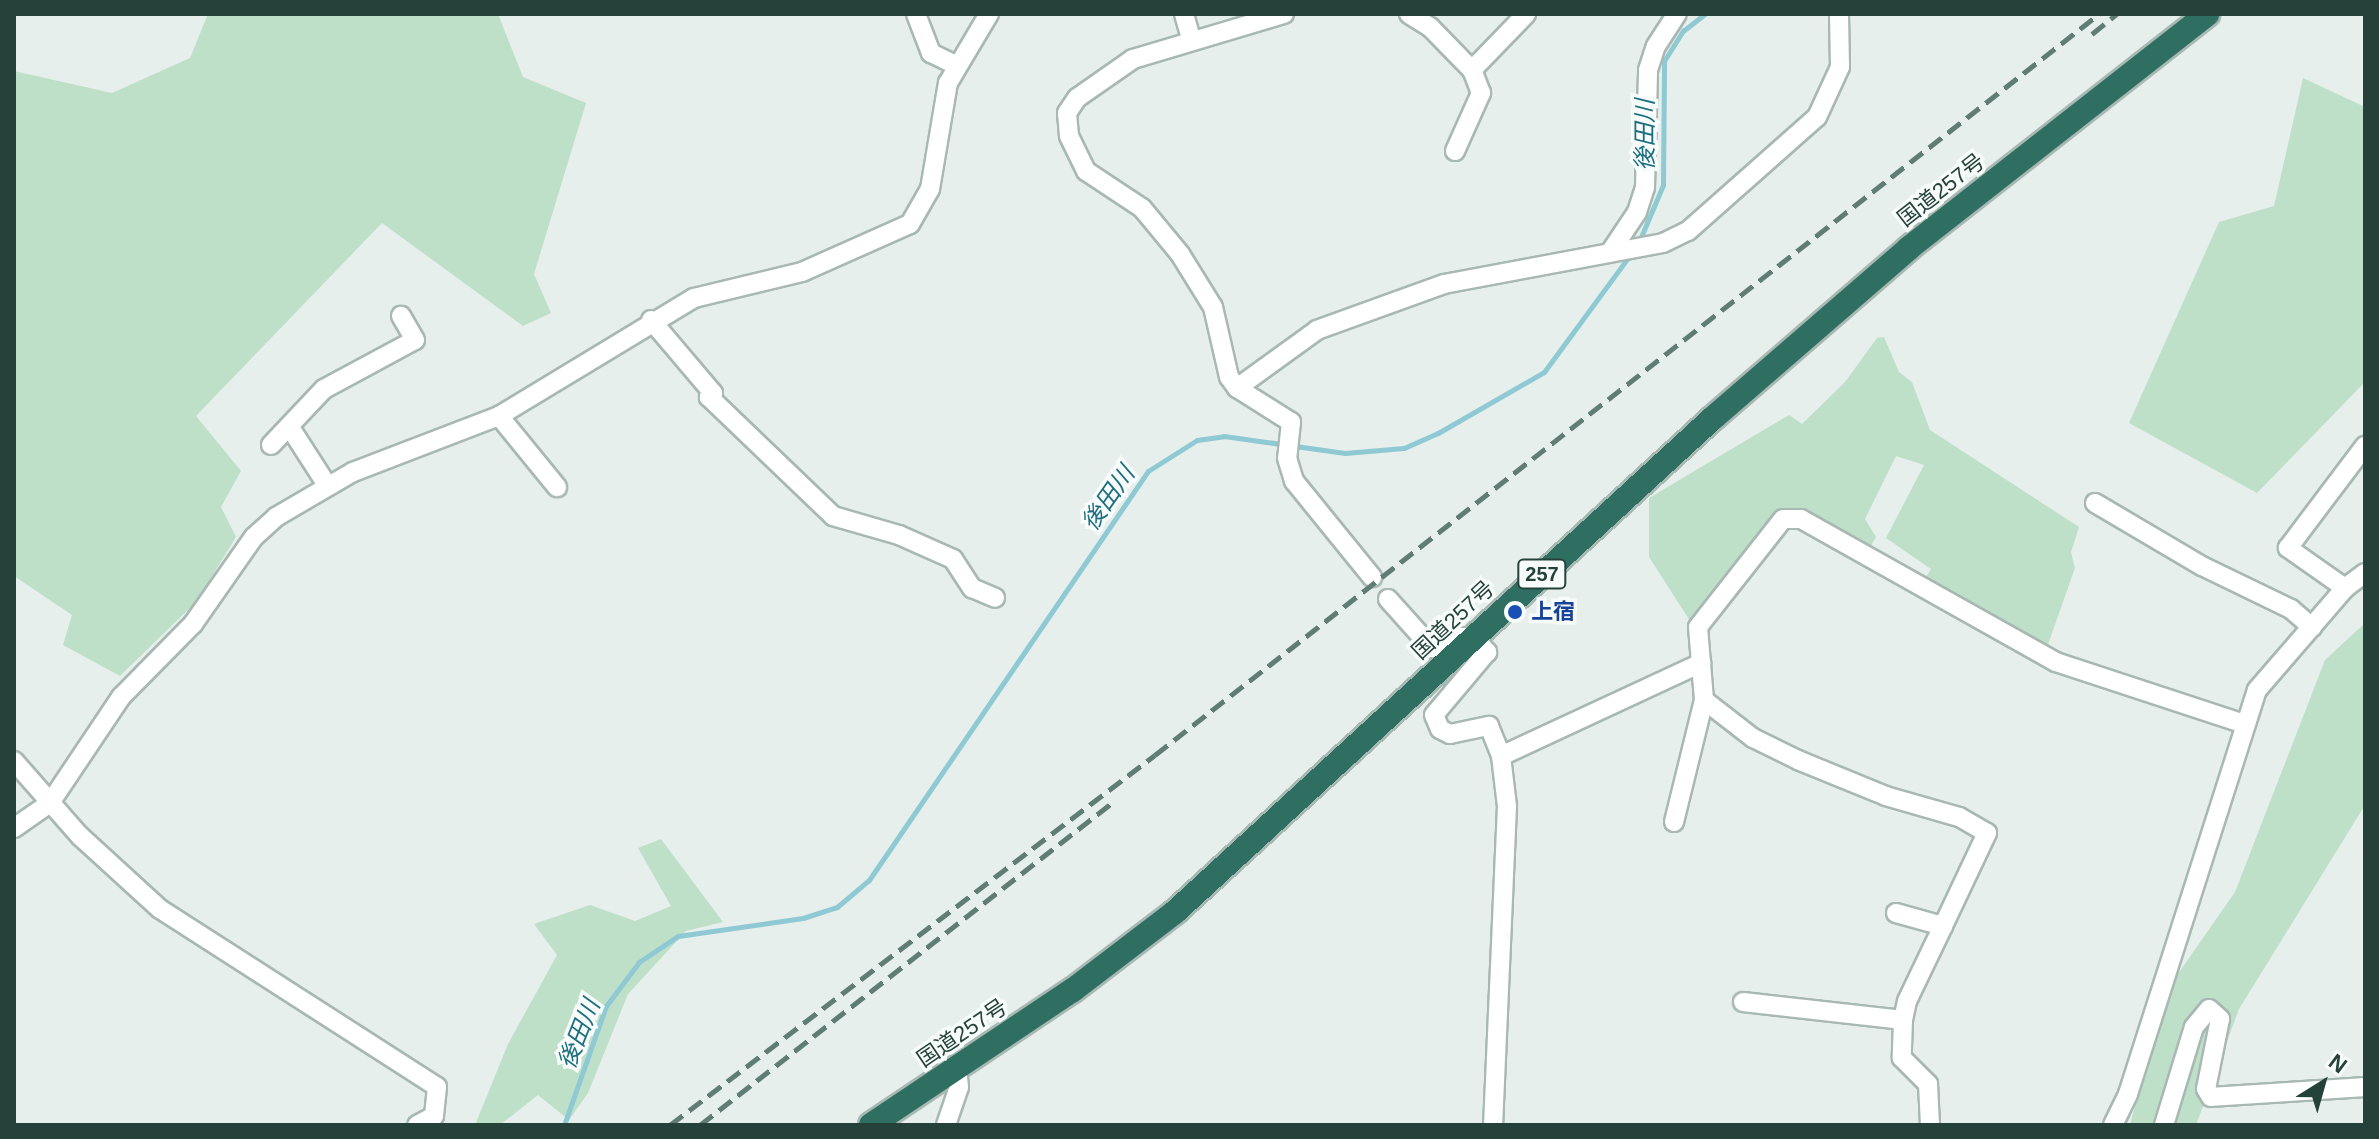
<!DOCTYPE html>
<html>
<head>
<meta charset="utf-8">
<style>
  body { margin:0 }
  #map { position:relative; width:2379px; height:1139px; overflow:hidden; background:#e6efeb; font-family:Helvetica,"Noto Sans JP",sans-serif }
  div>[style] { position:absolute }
  .green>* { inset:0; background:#bfe0c8 }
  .stream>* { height:5px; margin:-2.5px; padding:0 2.5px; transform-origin:2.5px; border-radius:2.5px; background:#8ec9d4 }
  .roads { filter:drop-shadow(2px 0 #a8b8b2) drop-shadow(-2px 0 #a8b8b2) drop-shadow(0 2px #a8b8b2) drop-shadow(0 -2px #a8b8b2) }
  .minor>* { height:18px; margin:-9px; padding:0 9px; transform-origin:9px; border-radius:9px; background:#fff }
  .highway>* { height:24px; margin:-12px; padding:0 12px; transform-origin:12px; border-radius:12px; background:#2f6f62 }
  .rail>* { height:5px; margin-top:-2.5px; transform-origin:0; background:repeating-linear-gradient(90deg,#5f7d75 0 16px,transparent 0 24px) }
  .dots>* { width:22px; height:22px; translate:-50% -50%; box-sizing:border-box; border:4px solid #f7fbf9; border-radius:50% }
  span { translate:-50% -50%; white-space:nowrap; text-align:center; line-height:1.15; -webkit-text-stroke:7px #f7fbf9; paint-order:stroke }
  .shield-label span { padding:2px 6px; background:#f7fbf9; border:2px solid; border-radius:6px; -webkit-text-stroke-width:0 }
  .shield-label { font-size:20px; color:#24423a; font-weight:700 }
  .street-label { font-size:22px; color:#24423a }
  .transit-label { font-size:22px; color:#164399; font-weight:700 }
  .left { translate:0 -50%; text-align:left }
  .water-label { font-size:24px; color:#1c6f80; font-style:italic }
  .frame { position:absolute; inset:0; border:16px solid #24423a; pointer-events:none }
  .north { position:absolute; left:2283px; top:1043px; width:80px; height:80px; -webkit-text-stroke:6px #f7fbf9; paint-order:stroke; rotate:37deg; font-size:22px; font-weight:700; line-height:32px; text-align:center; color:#24423a }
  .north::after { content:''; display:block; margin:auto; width:28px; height:36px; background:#24423a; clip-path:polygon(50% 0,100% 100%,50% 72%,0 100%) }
</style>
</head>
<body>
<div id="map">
  <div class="green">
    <i style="clip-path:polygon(208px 14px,498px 14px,523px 77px,586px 103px,534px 274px,551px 313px,523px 326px,382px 223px,196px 416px,241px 471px,221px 507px,236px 537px,196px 602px,120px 676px,63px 645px,72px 615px,14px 576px,14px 71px,112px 93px,190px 58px)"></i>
    <i style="clip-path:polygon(2303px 78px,2365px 107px,2365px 382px,2257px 493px,2129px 423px,2219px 222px,2274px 206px)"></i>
    <i style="clip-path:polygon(1884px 337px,1899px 372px,1912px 382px,1930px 430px,2079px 527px,2071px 552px,2075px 568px,2045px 653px,1923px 582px,1931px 569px,1886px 538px,1924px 465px,1896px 456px,1865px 519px,1876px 537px,1866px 554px,1785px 511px,1694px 627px,1649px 557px,1649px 498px,1789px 415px,1802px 424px,1845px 382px,1877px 338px)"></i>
    <i style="clip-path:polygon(2365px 623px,2365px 805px,2239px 1009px,2196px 1125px,2130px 1125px,2166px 991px,2235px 892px,2325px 660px)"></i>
    <i style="clip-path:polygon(661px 839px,723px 922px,686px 931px,628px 994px,588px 1093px,569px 1120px,538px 1095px,500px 1125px,475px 1125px,508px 1044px,557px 955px,534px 924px,590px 905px,635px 921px,671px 906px,638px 848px)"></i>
  </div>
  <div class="stream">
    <i style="left:1638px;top:244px;width:64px;rotate:-67deg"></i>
    <i style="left:1663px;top:185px;width:124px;rotate:-89.5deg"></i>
    <i style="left:1664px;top:61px;width:36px;rotate:-58deg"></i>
    <i style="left:1683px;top:31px;width:28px;rotate:-38deg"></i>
    <i style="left:564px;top:1125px;width:126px;rotate:-70.6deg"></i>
    <i style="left:606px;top:1006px;width:55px;rotate:-53.1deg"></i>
    <i style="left:639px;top:962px;width:47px;rotate:-33.7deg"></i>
    <i style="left:678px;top:936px;width:126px;rotate:-8.2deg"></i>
    <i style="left:803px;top:918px;width:36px;rotate:-18deg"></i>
    <i style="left:837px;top:907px;width:42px;rotate:-40.2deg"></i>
    <i style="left:869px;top:880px;width:495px;rotate:-55.7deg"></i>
    <i style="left:1148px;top:471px;width:58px;rotate:-32.3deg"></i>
    <i style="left:1197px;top:440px;width:27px;rotate:-8deg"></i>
    <i style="left:1224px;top:436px;width:122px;rotate:8deg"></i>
    <i style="left:1345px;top:453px;width:59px;rotate:-4.8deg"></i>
    <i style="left:1404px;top:448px;width:37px;rotate:-24deg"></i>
    <i style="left:1438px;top:433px;width:122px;rotate:-29.9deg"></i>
    <i style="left:1544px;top:372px;width:145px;rotate:-53.7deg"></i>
  </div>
  <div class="roads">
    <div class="minor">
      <i style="left:916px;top:14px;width:42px;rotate:69deg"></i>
      <i style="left:931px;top:53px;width:28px;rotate:26deg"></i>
      <i style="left:1184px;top:14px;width:26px;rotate:74deg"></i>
      <i style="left:1284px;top:14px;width:158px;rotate:163.4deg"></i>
      <i style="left:1133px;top:59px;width:68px;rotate:145.1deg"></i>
      <i style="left:1077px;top:98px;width:18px;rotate:124deg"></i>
      <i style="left:1067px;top:113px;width:23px;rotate:85deg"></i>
      <i style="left:1069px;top:136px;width:39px;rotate:64deg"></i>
      <i style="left:1086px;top:171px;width:67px;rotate:33.5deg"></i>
      <i style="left:1142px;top:208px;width:60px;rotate:50.4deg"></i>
      <i style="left:1180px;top:254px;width:62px;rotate:58.1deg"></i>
      <i style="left:1213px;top:307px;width:72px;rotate:77.1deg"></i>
      <i style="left:1229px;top:377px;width:14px;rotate:54deg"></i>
      <i style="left:1237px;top:388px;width:64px;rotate:32.2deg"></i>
      <i style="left:1291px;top:422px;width:36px;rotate:96deg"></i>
      <i style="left:1287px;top:458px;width:24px;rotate:73deg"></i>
      <i style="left:1294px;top:481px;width:124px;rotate:50.9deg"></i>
      <i style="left:1409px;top:14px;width:25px;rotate:32deg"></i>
      <i style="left:1430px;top:27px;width:60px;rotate:45.7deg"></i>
      <i style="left:1472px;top:70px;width:78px;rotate:-46deg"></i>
      <i style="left:1455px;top:151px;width:64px;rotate:-65.9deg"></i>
      <i style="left:1481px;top:93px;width:25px;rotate:-111deg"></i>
      <i style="left:1611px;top:251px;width:47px;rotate:-56.3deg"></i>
      <i style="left:1637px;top:212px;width:26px;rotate:-72deg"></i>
      <i style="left:1645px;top:187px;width:117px;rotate:-88.5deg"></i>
      <i style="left:1648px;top:70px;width:25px;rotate:-72deg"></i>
      <i style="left:1656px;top:46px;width:38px;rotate:-57deg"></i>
      <i style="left:651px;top:320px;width:96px;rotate:49.7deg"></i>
      <i style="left:713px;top:393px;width:6px;rotate:135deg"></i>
      <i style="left:709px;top:397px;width:172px;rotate:43.8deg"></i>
      <i style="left:833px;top:516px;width:69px;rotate:16.1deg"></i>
      <i style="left:899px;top:535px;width:59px;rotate:24deg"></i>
      <i style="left:953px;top:559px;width:35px;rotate:57deg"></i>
      <i style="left:972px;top:588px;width:25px;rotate:23deg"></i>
      <i style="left:1237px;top:388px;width:99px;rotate:-35.9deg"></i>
      <i style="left:1317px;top:330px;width:135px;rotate:-19.9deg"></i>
      <i style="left:1444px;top:284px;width:223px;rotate:-10.6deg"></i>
      <i style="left:1663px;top:243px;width:28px;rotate:-26deg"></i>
      <i style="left:1688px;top:231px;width:172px;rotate:-41.5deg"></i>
      <i style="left:1817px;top:117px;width:55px;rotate:-65.3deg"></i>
      <i style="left:1840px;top:67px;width:53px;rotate:-91.1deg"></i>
      <i style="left:499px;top:416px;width:92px;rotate:50.8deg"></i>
      <i style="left:289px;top:426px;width:70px;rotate:57.2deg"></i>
      <i style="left:271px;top:445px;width:77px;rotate:-46.6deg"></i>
      <i style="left:324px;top:389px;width:103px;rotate:-28.3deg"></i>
      <i style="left:415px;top:340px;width:28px;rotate:-120deg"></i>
      <i style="left:2095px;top:503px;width:124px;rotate:30.5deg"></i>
      <i style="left:2202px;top:566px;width:99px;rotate:25.8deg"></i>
      <i style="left:2291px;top:609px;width:28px;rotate:41deg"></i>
      <i style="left:2345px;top:588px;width:70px;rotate:-144.9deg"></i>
      <i style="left:2288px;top:548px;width:128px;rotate:-53deg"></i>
      <i style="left:1388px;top:599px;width:66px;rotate:48.1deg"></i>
      <i style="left:1432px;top:648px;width:24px;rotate:-28deg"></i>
      <i style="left:1453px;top:637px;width:20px"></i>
      <i style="left:1473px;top:637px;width:21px;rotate:47deg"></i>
      <i style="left:1487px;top:652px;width:82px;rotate:130.1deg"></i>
      <i style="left:1434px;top:715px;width:15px;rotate:67deg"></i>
      <i style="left:1440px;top:729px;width:11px;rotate:27deg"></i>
      <i style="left:1450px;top:734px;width:40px;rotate:-12deg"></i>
      <i style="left:1489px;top:726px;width:32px;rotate:68deg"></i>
      <i style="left:1501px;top:756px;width:50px;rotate:83.2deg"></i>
      <i style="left:1507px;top:806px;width:319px;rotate:92.5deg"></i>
      <i style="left:1501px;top:756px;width:221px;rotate:-24.9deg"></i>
      <i style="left:14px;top:761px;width:100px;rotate:48.7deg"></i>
      <i style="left:80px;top:836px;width:108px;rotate:42.4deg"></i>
      <i style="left:160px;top:909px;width:329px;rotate:32.7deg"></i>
      <i style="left:437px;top:1087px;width:29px;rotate:96deg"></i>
      <i style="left:434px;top:1116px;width:19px;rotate:152deg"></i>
      <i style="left:1674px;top:822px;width:126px;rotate:-76.2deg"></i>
      <i style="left:14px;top:828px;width:44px;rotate:-34.8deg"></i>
      <i style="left:50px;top:803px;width:128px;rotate:-56.2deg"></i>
      <i style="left:121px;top:697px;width:103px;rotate:-45.4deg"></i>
      <i style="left:193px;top:624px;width:106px;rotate:-55deg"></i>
      <i style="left:254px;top:537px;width:30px;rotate:-42deg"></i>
      <i style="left:276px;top:517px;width:89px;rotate:-30.3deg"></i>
      <i style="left:353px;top:472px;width:156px;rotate:-21deg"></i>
      <i style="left:499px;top:416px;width:228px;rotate:-31.2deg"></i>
      <i style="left:694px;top:298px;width:111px;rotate:-13.5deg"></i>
      <i style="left:802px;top:272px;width:118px;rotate:-24deg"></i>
      <i style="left:910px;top:224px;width:40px;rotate:-60.3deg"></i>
      <i style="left:930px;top:189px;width:108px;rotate:-80.4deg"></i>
      <i style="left:948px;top:83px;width:80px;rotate:-59.3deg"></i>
      <i style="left:1896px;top:913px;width:49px;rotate:15.5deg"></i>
      <i style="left:1943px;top:926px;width:83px;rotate:115.6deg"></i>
      <i style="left:1907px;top:1001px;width:19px;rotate:102deg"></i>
      <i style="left:1903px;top:1020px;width:38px;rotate:92deg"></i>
      <i style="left:1902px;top:1058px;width:37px;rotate:45deg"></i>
      <i style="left:1928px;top:1084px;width:41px;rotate:87.2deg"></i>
      <i style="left:1943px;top:926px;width:103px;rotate:-64.7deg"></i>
      <i style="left:1987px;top:833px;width:32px;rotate:-150deg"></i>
      <i style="left:1959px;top:817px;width:76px;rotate:-164deg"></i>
      <i style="left:1886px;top:796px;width:95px;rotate:-157.8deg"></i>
      <i style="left:1798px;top:760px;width:50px;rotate:-153.9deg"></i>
      <i style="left:1753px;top:738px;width:62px;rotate:-142.2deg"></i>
      <i style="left:1704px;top:700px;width:73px;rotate:-94.7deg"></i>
      <i style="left:1698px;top:627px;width:137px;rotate:-51.8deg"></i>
      <i style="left:1783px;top:519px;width:18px"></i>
      <i style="left:1801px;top:519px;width:292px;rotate:29.3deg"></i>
      <i style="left:2056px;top:662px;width:199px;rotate:18.2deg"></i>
      <i style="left:1743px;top:1002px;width:161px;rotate:6.4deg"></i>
      <i style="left:946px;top:1125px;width:40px;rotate:-71.1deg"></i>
      <i style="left:959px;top:1087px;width:20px;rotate:-96deg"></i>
      <i style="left:2113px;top:1125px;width:34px;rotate:-64deg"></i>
      <i style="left:2128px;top:1094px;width:424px;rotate:-72.3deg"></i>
      <i style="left:2257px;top:690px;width:135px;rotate:-49.2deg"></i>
      <i style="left:2345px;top:588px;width:25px;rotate:-37deg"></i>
      <i style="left:2164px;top:1125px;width:102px;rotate:-73deg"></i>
      <i style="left:2194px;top:1027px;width:23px;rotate:-50deg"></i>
      <i style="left:2209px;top:1009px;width:15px;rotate:42deg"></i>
      <i style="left:2220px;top:1019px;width:71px;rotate:101.3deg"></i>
      <i style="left:2206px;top:1089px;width:9px;rotate:58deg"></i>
      <i style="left:2211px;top:1097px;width:154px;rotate:-3.7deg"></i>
    </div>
    <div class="highway">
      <i style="left:871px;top:1125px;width:243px;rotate:-33.8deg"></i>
      <i style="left:1073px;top:990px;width:128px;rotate:-37.4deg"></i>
      <i style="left:1175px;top:912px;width:730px;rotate:-42.56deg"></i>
      <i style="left:1713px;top:418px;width:259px;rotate:-40.9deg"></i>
      <i style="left:1909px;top:248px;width:379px;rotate:-38.1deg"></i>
    </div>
  </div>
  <div class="rail">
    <i style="left:2092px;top:34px;width:32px;rotate:-39deg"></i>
    <i style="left:670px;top:1125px;width:610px;rotate:-37.34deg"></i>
    <i style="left:1155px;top:755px;width:1200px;rotate:-38.13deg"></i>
    <i style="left:700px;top:1125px;width:524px;rotate:-38.03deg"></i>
  </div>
  <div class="dots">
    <i style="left:1515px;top:612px;background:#1a4fb4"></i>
  </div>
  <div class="shield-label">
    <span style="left:1542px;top:574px">257</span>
  </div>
  <div class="street-label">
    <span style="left:1941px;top:190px;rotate:-38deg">国道257号</span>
    <span style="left:1453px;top:620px;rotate:-43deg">国道257号</span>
    <span style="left:962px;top:1033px;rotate:-34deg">国道257号</span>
  </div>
  <div class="transit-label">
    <span class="left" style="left:1531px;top:612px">上宿</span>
  </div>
  <div class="water-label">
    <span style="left:1645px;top:135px;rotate:-90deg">後田川</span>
    <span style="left:1108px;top:498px;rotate:-55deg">後田川</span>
    <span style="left:579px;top:1034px;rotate:-68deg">後田川</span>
  </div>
  <div class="frame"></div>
  <div class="north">N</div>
</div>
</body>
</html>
